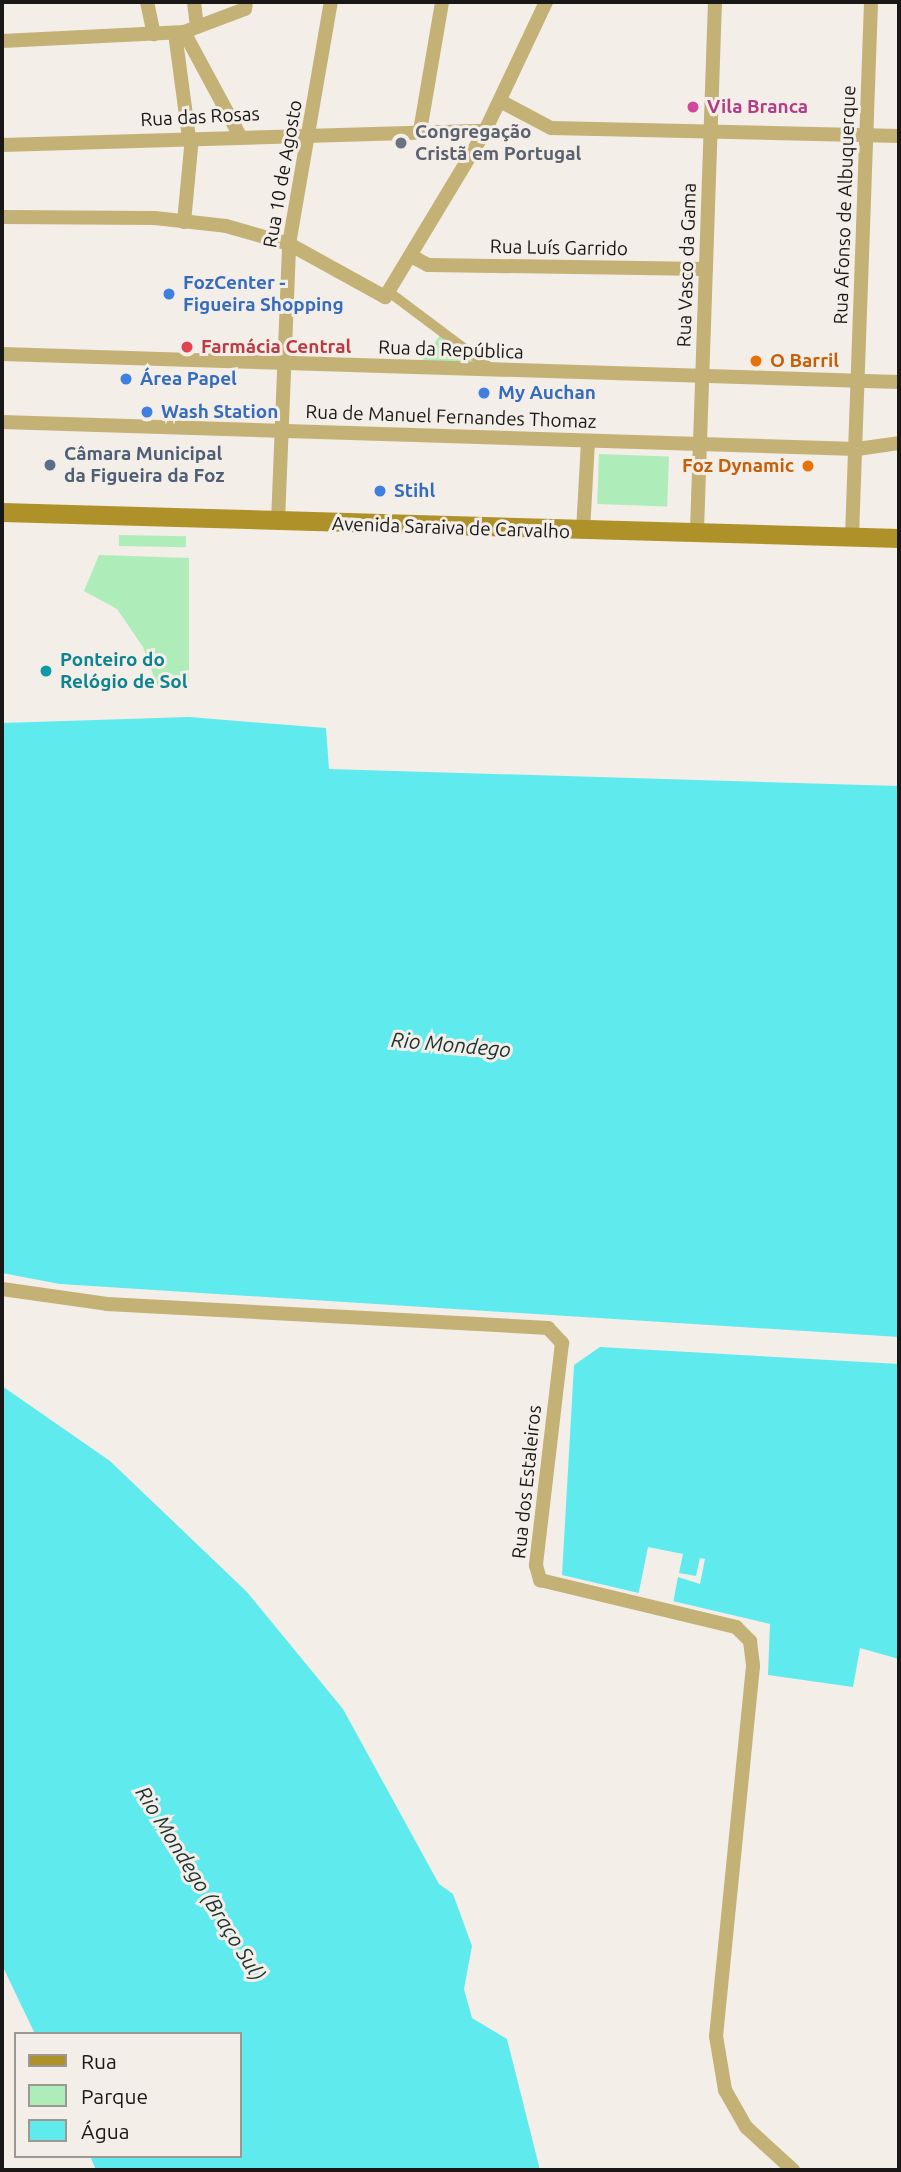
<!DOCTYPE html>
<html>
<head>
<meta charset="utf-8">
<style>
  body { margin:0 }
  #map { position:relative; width:901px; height:2172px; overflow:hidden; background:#f3eee8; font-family:Ubuntu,sans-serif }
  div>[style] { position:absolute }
  .green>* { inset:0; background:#aeedba; transform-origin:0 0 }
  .water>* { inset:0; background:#5febee }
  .pier>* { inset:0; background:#f3eee8 }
  .pedestrian>* { height:10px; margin:-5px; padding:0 5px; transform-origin:5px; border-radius:5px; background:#c3b176 }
  .minor>* { height:14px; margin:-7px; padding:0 7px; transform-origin:7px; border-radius:7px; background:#c3b176 }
  .secondary>* { height:19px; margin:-9.5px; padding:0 9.5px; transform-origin:9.5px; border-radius:9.5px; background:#ae9229 }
  .dots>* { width:19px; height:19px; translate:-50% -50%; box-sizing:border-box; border:4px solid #f3eee8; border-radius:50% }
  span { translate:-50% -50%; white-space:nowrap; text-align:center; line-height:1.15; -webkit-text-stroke:6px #f3eee8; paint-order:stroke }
  .hotel-label { font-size:19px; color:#b23c85; font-weight:700 }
  .left { translate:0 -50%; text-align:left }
  .street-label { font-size:19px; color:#191816 }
  .worship-label { font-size:19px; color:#5b616d; font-weight:700 }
  .shop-label { font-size:19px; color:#366cbe; font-weight:700 }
  .health-label { font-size:19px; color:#be3a42; font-weight:700 }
  .food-label { font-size:19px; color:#c56008; font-weight:700 }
  .right { translate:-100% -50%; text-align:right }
  .service-label { font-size:19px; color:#4e5e75; font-weight:700 }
  .culture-label { font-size:19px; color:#0d838f; font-weight:700 }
  .water-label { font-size:21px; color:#1a3233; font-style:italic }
  .frame { position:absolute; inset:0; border:4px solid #191816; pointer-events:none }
  .legend { position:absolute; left:14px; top:2032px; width:228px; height:126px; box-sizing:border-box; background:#f3eee8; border:2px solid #9c9894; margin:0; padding:9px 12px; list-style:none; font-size:21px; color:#191816 }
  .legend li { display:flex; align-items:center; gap:14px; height:35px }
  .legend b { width:35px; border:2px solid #9c9894 }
</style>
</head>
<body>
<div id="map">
  <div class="green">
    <i style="clip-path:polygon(442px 332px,494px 370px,421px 363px)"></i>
    <i style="left:599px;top:454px;width:70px;height:50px;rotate:2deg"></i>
    <i style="left:119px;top:535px;width:67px;height:11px;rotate:1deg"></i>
    <i style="clip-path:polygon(99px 555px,189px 558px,189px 689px,158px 688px,143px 647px,117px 609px,84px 591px)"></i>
  </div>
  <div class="water">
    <i style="clip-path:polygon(189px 717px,326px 728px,329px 769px,899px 786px,899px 1337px,60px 1284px,2px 1273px,2px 723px)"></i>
    <i style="clip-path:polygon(600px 1347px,899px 1364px,899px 1659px,860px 1648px,853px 1687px,768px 1675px,770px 1624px,562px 1575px,574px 1365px)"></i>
    <i style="clip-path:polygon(2px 1386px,110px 1461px,247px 1592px,343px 1709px,439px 1884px,453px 1894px,472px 1946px,464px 1989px,472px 2018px,507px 2039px,540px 2170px,96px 2170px,90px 2156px,240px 2156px,240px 2034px,35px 2034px,2px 1965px)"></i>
  </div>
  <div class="pier">
    <i style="clip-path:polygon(648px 1547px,683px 1554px,679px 1573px,696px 1576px,700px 1558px,705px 1559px,700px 1584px,678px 1577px,673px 1603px,638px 1596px)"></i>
  </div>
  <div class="pedestrian">
    <i style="left:389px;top:292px;width:130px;rotate:36.9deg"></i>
  </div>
  <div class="minor">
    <i style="left:147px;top:2px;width:33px;rotate:78deg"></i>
    <i style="left:194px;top:2px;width:25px;rotate:83deg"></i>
    <i style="left:184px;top:32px;width:116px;rotate:61.7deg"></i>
    <i style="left:175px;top:33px;width:106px;rotate:82.4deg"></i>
    <i style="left:2px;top:41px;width:182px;rotate:-2.8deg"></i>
    <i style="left:184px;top:32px;width:65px;rotate:-20.7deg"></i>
    <i style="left:245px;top:9px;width:7px;rotate:-82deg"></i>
    <i style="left:500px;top:101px;width:58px;rotate:27.9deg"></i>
    <i style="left:551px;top:128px;width:348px;rotate:1.3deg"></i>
    <i style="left:420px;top:131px;width:131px;rotate:-80.3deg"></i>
    <i style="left:2px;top:145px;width:483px;rotate:-1.7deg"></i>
    <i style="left:2px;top:217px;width:153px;rotate:0.4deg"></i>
    <i style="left:155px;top:218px;width:71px;rotate:6.4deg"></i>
    <i style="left:226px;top:226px;width:66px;rotate:15.9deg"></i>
    <i style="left:289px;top:244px;width:110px;rotate:28.9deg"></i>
    <i style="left:385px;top:297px;width:194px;rotate:-58.9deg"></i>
    <i style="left:485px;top:131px;width:143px;rotate:-64.7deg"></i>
    <i style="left:184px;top:222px;width:84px;rotate:-84.6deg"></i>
    <i style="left:413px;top:257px;width:17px;rotate:28deg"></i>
    <i style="left:428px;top:265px;width:278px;rotate:0.8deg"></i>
    <i style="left:2px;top:354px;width:897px;rotate:1.79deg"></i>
    <i style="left:2px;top:422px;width:855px;rotate:1.81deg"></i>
    <i style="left:857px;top:449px;width:42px;rotate:-8.1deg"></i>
    <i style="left:278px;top:522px;width:278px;rotate:-87.7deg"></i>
    <i style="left:289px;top:244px;width:246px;rotate:-80.2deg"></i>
    <i style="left:697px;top:530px;width:528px;rotate:-88.05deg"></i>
    <i style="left:583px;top:531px;width:90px;rotate:-86.8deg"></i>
    <i style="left:852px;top:536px;width:534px;rotate:-87.96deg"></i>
    <i style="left:2px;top:1289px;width:106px;rotate:8.1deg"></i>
    <i style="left:107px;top:1304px;width:442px;rotate:3.1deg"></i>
    <i style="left:548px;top:1328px;width:21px;rotate:47deg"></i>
    <i style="left:562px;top:1343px;width:224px;rotate:96.7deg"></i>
    <i style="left:536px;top:1565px;width:16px;rotate:75deg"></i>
    <i style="left:540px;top:1580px;width:202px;rotate:13.5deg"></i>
    <i style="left:736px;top:1627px;width:20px;rotate:45deg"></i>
    <i style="left:750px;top:1641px;width:25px;rotate:83deg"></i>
    <i style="left:753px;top:1666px;width:372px;rotate:95.7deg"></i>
    <i style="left:716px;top:2036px;width:55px;rotate:80.5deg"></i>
    <i style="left:725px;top:2090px;width:43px;rotate:60.4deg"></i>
    <i style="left:746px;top:2127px;width:64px;rotate:42.5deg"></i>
  </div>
  <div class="secondary">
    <i style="left:2px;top:512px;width:897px;rotate:1.66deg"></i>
  </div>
  <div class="dots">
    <i style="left:693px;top:107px;background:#d1479c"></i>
    <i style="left:401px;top:143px;background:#6b7280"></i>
    <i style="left:169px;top:294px;background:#3f7fe0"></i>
    <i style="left:187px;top:347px;background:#e0444e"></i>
    <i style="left:756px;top:361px;background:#e8710a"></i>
    <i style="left:126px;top:379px;background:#3f7fe0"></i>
    <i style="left:484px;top:393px;background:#3f7fe0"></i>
    <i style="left:147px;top:412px;background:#3f7fe0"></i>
    <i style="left:50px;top:465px;background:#5c6f8a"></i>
    <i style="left:808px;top:466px;background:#e8710a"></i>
    <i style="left:380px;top:491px;background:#3f7fe0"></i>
    <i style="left:46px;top:671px;background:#0f9aa8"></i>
  </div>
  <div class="hotel-label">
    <span class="left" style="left:707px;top:107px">Vila Branca</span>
  </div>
  <div class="street-label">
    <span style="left:200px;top:117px;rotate:-3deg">Rua das Rosas</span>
    <span style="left:283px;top:174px;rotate:-80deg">Rua 10 de Agosto</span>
    <span style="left:845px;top:205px;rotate:-88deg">Rua Afonso de Albuquerque</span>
    <span style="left:559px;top:248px;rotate:1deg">Rua Luís Garrido</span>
    <span style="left:687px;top:265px;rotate:-88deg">Rua Vasco da Gama</span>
    <span style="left:451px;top:350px;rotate:2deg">Rua da República</span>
    <span style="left:451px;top:417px;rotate:2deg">Rua de Manuel Fernandes Thomaz</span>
    <span style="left:451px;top:528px;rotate:2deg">Avenida Saraiva de Carvalho</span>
    <span style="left:527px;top:1482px;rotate:-84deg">Rua dos Estaleiros</span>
  </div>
  <div class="worship-label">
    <span class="left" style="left:415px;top:143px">Congregação<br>Cristã em Portugal</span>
  </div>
  <div class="shop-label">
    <span class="left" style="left:183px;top:294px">FozCenter -<br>Figueira Shopping</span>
    <span class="left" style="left:140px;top:379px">Área Papel</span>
    <span class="left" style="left:498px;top:393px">My Auchan</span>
    <span class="left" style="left:161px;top:412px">Wash Station</span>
    <span class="left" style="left:394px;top:491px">Stihl</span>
  </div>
  <div class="health-label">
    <span class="left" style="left:201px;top:347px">Farmácia Central</span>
  </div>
  <div class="food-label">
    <span class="left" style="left:770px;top:361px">O Barril</span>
    <span class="right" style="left:794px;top:466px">Foz Dynamic</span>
  </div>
  <div class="service-label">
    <span class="left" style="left:64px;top:465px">Câmara Municipal<br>da Figueira da Foz</span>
  </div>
  <div class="culture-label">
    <span class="left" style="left:60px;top:671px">Ponteiro do<br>Relógio de Sol</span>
  </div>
  <div class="water-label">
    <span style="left:451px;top:1044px;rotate:5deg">Rio Mondego</span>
    <span style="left:201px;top:1883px;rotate:58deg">Rio Mondego (Braço Sul)</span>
  </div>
  <div class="frame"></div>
  <ul class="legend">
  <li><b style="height:9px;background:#ae9229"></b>Rua</li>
  <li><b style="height:19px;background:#aeedba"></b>Parque</li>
  <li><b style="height:19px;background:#5febee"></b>Água</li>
  </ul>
</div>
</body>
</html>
